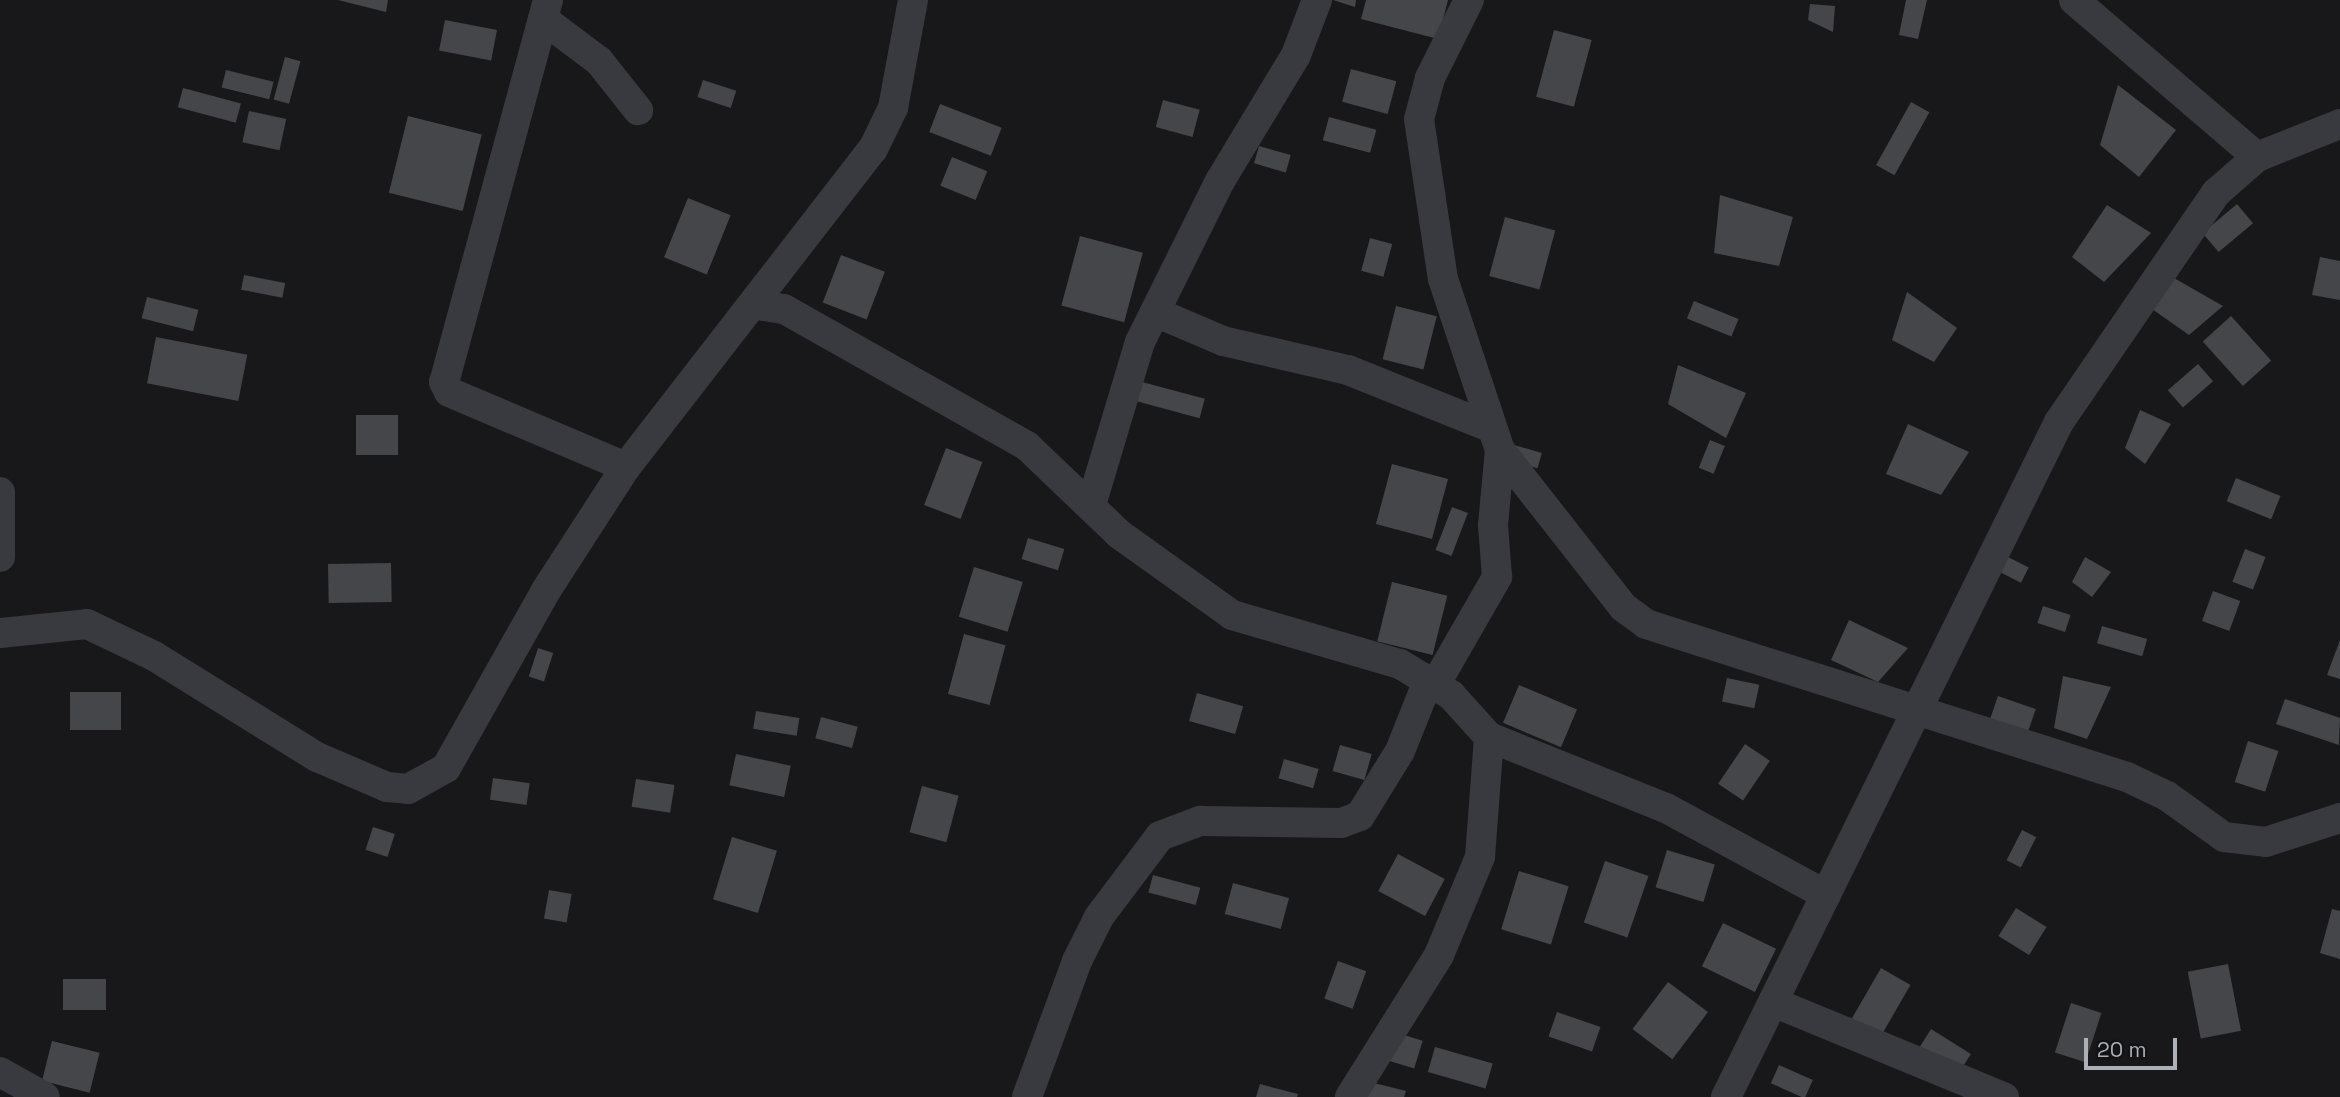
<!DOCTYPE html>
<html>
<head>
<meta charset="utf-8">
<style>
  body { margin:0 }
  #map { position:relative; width:2340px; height:1097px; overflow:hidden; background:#18181a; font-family:"Space Grotesk",sans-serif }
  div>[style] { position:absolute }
  .building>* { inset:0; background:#45464a; transform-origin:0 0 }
  .street>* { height:30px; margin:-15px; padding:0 15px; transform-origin:15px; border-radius:15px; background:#393a3f }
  span { translate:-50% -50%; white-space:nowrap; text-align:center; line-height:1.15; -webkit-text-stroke:5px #131315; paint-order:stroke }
  .scale { position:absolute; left:2084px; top:1038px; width:93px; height:32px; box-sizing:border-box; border:4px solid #abb0b9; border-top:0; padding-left:9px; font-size:21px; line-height:24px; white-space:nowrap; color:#abb0b9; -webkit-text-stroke:5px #131315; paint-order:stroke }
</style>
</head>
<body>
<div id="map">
  <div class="building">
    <i style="clip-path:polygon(338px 0,388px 0,386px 12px)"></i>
    <i style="clip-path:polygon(1333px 0,1356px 0,1355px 7px)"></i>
    <i style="clip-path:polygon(1366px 0,1448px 0,1438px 39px,1361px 19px)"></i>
    <i style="clip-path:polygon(1906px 0,1927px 0,1918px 39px,1899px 35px)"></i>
    <i style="clip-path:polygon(1810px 4px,1835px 6px,1833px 32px,1808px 20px)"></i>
    <i style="left:445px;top:20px;width:53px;height:31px;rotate:11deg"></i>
    <i style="left:1554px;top:30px;width:39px;height:69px;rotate:15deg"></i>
    <i style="left:285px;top:57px;width:16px;height:44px;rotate:15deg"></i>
    <i style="left:1351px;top:69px;width:47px;height:34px;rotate:15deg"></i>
    <i style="left:226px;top:70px;width:49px;height:18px;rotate:14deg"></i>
    <i style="left:703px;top:80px;width:35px;height:18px;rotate:18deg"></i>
    <i style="clip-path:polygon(2118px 85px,2176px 130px,2139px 177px,2100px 145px)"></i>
    <i style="left:183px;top:88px;width:60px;height:20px;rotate:15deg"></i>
    <i style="left:1163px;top:100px;width:38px;height:28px;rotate:15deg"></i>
    <i style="left:1911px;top:102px;width:21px;height:72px;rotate:29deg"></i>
    <i style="left:940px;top:104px;width:66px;height:30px;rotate:21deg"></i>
    <i style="left:249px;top:111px;width:38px;height:32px;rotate:12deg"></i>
    <i style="left:408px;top:116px;width:76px;height:79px;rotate:14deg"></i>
    <i style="left:1329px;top:117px;width:49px;height:24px;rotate:15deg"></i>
    <i style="left:1259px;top:146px;width:33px;height:18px;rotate:16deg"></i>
    <i style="left:952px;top:157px;width:38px;height:31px;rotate:22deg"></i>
    <i style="clip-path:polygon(1720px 195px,1793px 217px,1779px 266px,1714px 253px)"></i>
    <i style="left:688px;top:198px;width:46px;height:64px;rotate:22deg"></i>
    <i style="left:2237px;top:204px;width:25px;height:45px;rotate:50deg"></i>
    <i style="clip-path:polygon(2107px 205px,2151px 233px,2104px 282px,2072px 257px)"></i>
    <i style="left:1505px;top:217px;width:52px;height:61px;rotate:15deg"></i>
    <i style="left:1080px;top:236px;width:65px;height:72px;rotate:15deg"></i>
    <i style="left:1370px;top:238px;width:23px;height:34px;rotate:15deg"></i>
    <i style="left:841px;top:255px;width:47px;height:51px;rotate:21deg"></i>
    <i style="clip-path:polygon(2320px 257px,2340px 261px,2340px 300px,2312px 295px)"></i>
    <i style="left:244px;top:275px;width:42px;height:15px;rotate:11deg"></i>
    <i style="clip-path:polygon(2174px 278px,2223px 306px,2189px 335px,2152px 309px)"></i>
    <i style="clip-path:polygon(1907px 292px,1957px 328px,1934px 362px,1892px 340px)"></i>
    <i style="left:147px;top:297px;width:53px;height:22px;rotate:14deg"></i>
    <i style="left:1694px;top:301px;width:48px;height:19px;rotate:22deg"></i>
    <i style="left:1396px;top:306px;width:42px;height:55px;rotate:14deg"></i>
    <i style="left:2231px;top:316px;width:60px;height:38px;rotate:48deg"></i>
    <i style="left:156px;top:337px;width:93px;height:47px;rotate:11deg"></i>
    <i style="left:2198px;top:364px;width:23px;height:40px;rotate:49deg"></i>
    <i style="clip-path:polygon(1678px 365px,1746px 393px,1726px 438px,1668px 404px)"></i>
    <i style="left:1142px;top:382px;width:65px;height:20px;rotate:15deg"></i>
    <i style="clip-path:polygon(2140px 410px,2171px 424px,2145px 464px,2125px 448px)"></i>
    <i style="left:356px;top:415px;width:42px;height:40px"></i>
    <i style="clip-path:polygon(1908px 424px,1969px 452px,1941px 495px,1886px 474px)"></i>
    <i style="left:1710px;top:440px;width:16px;height:30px;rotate:22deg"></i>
    <i style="left:1514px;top:445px;width:29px;height:16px;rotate:16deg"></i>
    <i style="left:946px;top:448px;width:39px;height:61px;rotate:21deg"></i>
    <i style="left:1392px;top:464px;width:58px;height:62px;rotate:15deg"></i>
    <i style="left:2236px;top:478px;width:48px;height:25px;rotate:22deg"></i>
    <i style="left:1452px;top:507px;width:17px;height:46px;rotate:21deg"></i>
    <i style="left:1028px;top:538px;width:38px;height:22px;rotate:17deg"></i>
    <i style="left:2245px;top:549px;width:22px;height:35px;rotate:21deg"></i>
    <i style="left:2002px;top:554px;width:30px;height:17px;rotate:27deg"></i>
    <i style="clip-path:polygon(2085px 557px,2111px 572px,2092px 597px,2072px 582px)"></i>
    <i style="left:391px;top:563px;width:39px;height:63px;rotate:89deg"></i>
    <i style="left:974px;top:567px;width:51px;height:52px;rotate:17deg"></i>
    <i style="left:1392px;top:582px;width:57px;height:61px;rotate:14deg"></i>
    <i style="left:2213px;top:591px;width:29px;height:32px;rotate:20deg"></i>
    <i style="left:2043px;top:606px;width:29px;height:18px;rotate:18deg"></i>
    <i style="clip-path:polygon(1849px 620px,1908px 648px,1878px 682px,1831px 660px)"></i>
    <i style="left:2102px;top:626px;width:47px;height:18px;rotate:16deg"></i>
    <i style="left:964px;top:634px;width:43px;height:62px;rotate:15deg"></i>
    <i style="clip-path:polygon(2340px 640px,2340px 679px,2327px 675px)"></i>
    <i style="left:538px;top:648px;width:16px;height:30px;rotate:18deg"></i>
    <i style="clip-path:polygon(2063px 676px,2111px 687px,2087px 739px,2054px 728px)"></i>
    <i style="left:1727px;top:678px;width:33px;height:24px;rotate:12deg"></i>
    <i style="left:1519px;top:685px;width:63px;height:41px;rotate:23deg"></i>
    <i style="left:70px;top:692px;width:51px;height:38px"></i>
    <i style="left:1197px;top:693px;width:48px;height:29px;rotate:16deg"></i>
    <i style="left:1998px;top:696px;width:40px;height:26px;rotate:19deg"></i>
    <i style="clip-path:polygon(2285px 699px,2340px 718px,2339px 745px,2276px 724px)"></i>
    <i style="left:756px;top:711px;width:44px;height:18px;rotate:9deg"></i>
    <i style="left:821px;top:717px;width:38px;height:22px;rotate:15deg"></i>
    <i style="left:2248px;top:741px;width:32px;height:43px;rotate:18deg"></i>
    <i style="left:1745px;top:744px;width:30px;height:48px;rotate:34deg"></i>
    <i style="left:1340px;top:745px;width:33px;height:27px;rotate:16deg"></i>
    <i style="left:736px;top:754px;width:56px;height:32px;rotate:12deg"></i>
    <i style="left:1284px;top:759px;width:36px;height:20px;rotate:16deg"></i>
    <i style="left:493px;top:778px;width:37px;height:22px;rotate:8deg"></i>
    <i style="left:636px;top:779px;width:39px;height:28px;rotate:9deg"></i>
    <i style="left:922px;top:786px;width:38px;height:48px;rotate:15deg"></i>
    <i style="left:373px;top:827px;width:23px;height:24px;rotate:18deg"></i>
    <i style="left:2022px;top:830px;width:16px;height:34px;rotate:27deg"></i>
    <i style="left:732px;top:837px;width:47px;height:65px;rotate:17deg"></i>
    <i style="left:1667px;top:850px;width:50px;height:39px;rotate:17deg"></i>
    <i style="left:1398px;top:854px;width:53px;height:42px;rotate:28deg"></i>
    <i style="left:1605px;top:861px;width:46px;height:65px;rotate:19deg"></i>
    <i style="left:1519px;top:871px;width:52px;height:61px;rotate:17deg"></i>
    <i style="left:1153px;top:875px;width:49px;height:18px;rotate:15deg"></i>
    <i style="left:1233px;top:883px;width:58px;height:32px;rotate:15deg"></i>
    <i style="left:549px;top:890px;width:23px;height:29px;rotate:10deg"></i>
    <i style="left:2016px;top:908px;width:36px;height:33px;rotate:32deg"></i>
    <i style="clip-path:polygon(2332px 909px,2340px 911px,2340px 959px,2320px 953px)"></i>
    <i style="left:1723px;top:923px;width:59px;height:48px;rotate:26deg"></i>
    <i style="left:1338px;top:961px;width:30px;height:40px;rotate:20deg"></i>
    <i style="left:2228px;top:964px;width:68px;height:41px;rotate:79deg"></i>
    <i style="left:1881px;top:968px;width:34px;height:59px;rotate:30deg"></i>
    <i style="left:106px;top:979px;width:31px;height:43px;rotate:90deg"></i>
    <i style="left:1668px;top:982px;width:50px;height:59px;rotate:37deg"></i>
    <i style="left:2071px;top:1003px;width:32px;height:52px;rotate:18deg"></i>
    <i style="left:1557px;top:1012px;width:46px;height:26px;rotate:19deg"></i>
    <i style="left:1931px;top:1029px;width:47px;height:21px;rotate:32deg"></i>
    <i style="left:1394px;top:1032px;width:30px;height:29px;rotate:17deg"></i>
    <i style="left:52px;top:1041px;width:49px;height:41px;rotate:14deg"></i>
    <i style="left:1435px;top:1047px;width:60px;height:26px;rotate:16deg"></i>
    <i style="left:1779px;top:1065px;width:37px;height:20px;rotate:24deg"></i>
    <i style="clip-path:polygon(1366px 1081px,1406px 1091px,1404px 1097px,1363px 1097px)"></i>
    <i style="clip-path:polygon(1260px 1084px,1298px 1094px,1297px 1097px,1256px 1097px)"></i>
  </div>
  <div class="street">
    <i style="left:548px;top:0;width:396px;rotate:105.2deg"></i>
    <i style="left:444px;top:382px;width:11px;rotate:63deg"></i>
    <i style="left:449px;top:392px;width:192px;rotate:23deg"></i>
    <i style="left:1469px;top:0;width:87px;rotate:116.6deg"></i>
    <i style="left:1430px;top:78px;width:42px;rotate:105deg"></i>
    <i style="left:1419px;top:119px;width:162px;rotate:81.5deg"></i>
    <i style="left:1443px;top:279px;width:180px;rotate:71.6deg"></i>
    <i style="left:1500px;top:450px;width:199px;rotate:51.9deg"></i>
    <i style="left:1623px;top:607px;width:29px;rotate:36deg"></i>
    <i style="left:1646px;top:624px;width:505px;rotate:17.65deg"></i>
    <i style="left:2127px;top:777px;width:44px;rotate:25.4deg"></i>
    <i style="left:2167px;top:796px;width:70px;rotate:35.7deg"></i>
    <i style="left:2224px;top:837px;width:42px;rotate:6.8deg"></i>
    <i style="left:2266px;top:842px;width:78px;rotate:-18deg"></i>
    <i style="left:2074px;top:0;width:241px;rotate:40.6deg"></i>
    <i style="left:543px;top:19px;width:70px;rotate:36.9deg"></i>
    <i style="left:599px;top:61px;width:63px;rotate:51.5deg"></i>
    <i style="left:758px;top:305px;width:26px;rotate:9deg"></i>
    <i style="left:784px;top:309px;width:279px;rotate:29.4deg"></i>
    <i style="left:1027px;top:446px;width:127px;rotate:43.7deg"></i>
    <i style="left:1119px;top:534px;width:139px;rotate:35.6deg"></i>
    <i style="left:1232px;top:615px;width:175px;rotate:16.3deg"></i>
    <i style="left:1400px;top:664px;width:60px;rotate:31.3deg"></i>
    <i style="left:1451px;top:695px;width:57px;rotate:47.9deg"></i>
    <i style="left:1489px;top:737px;width:191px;rotate:21.9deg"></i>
    <i style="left:1666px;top:808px;width:182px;rotate:28.5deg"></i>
    <i style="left:1155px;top:312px;width:74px;rotate:23.1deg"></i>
    <i style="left:1223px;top:341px;width:128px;rotate:13.1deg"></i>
    <i style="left:1348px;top:370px;width:155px;rotate:21.9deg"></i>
    <i style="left:0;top:492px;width:65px;rotate:90deg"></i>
    <i style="left:1091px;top:505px;width:170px;rotate:-73.3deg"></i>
    <i style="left:1140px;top:342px;width:180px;rotate:-63.6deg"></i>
    <i style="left:1220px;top:181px;width:147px;rotate:-58.9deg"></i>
    <i style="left:1296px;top:55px;width:59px;rotate:-69.1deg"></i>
    <i style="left:0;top:633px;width:87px;rotate:-5.9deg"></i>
    <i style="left:87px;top:624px;width:74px;rotate:25.5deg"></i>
    <i style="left:154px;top:656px;width:192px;rotate:31.8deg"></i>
    <i style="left:317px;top:757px;width:76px;rotate:23.2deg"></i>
    <i style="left:387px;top:787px;width:21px;rotate:5deg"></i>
    <i style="left:408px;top:789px;width:43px;rotate:-28.9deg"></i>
    <i style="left:446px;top:768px;width:202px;rotate:-60.6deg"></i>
    <i style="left:545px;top:592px;width:149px;rotate:-57.1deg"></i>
    <i style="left:626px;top:467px;width:403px;rotate:-52.2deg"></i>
    <i style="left:873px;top:149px;width:46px;rotate:-64deg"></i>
    <i style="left:893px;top:108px;width:110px;rotate:-79.5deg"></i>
    <i style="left:1435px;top:685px;width:125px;rotate:-60.1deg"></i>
    <i style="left:1497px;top:577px;width:52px;rotate:-94.4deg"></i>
    <i style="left:1493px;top:525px;width:75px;rotate:-84.7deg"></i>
    <i style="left:1773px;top:1002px;width:250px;rotate:22.4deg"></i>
    <i style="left:0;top:1072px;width:51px;rotate:29.1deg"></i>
    <i style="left:1027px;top:1097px;width:145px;rotate:-69.8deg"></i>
    <i style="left:1077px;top:961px;width:49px;rotate:-63.4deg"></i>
    <i style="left:1099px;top:917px;width:101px;rotate:-53deg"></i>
    <i style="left:1160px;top:836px;width:43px;rotate:-20.6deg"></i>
    <i style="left:1200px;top:821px;width:141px;rotate:0.8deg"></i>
    <i style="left:1341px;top:823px;width:20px;rotate:-20deg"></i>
    <i style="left:1360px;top:816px;width:76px;rotate:-58.4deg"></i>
    <i style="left:1400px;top:751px;width:75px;rotate:-68.2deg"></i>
    <i style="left:1350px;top:1097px;width:168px;rotate:-57.9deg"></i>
    <i style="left:1439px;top:955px;width:106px;rotate:-67.3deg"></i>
    <i style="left:1480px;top:857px;width:120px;rotate:-85.7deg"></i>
    <i style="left:1726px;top:1097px;width:753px;rotate:-63.74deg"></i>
    <i style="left:2059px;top:422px;width:278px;rotate:-55.6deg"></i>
    <i style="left:2216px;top:193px;width:55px;rotate:-41.3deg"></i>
    <i style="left:2257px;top:157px;width:89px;rotate:-21.7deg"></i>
  </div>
  <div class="scale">20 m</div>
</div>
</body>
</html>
